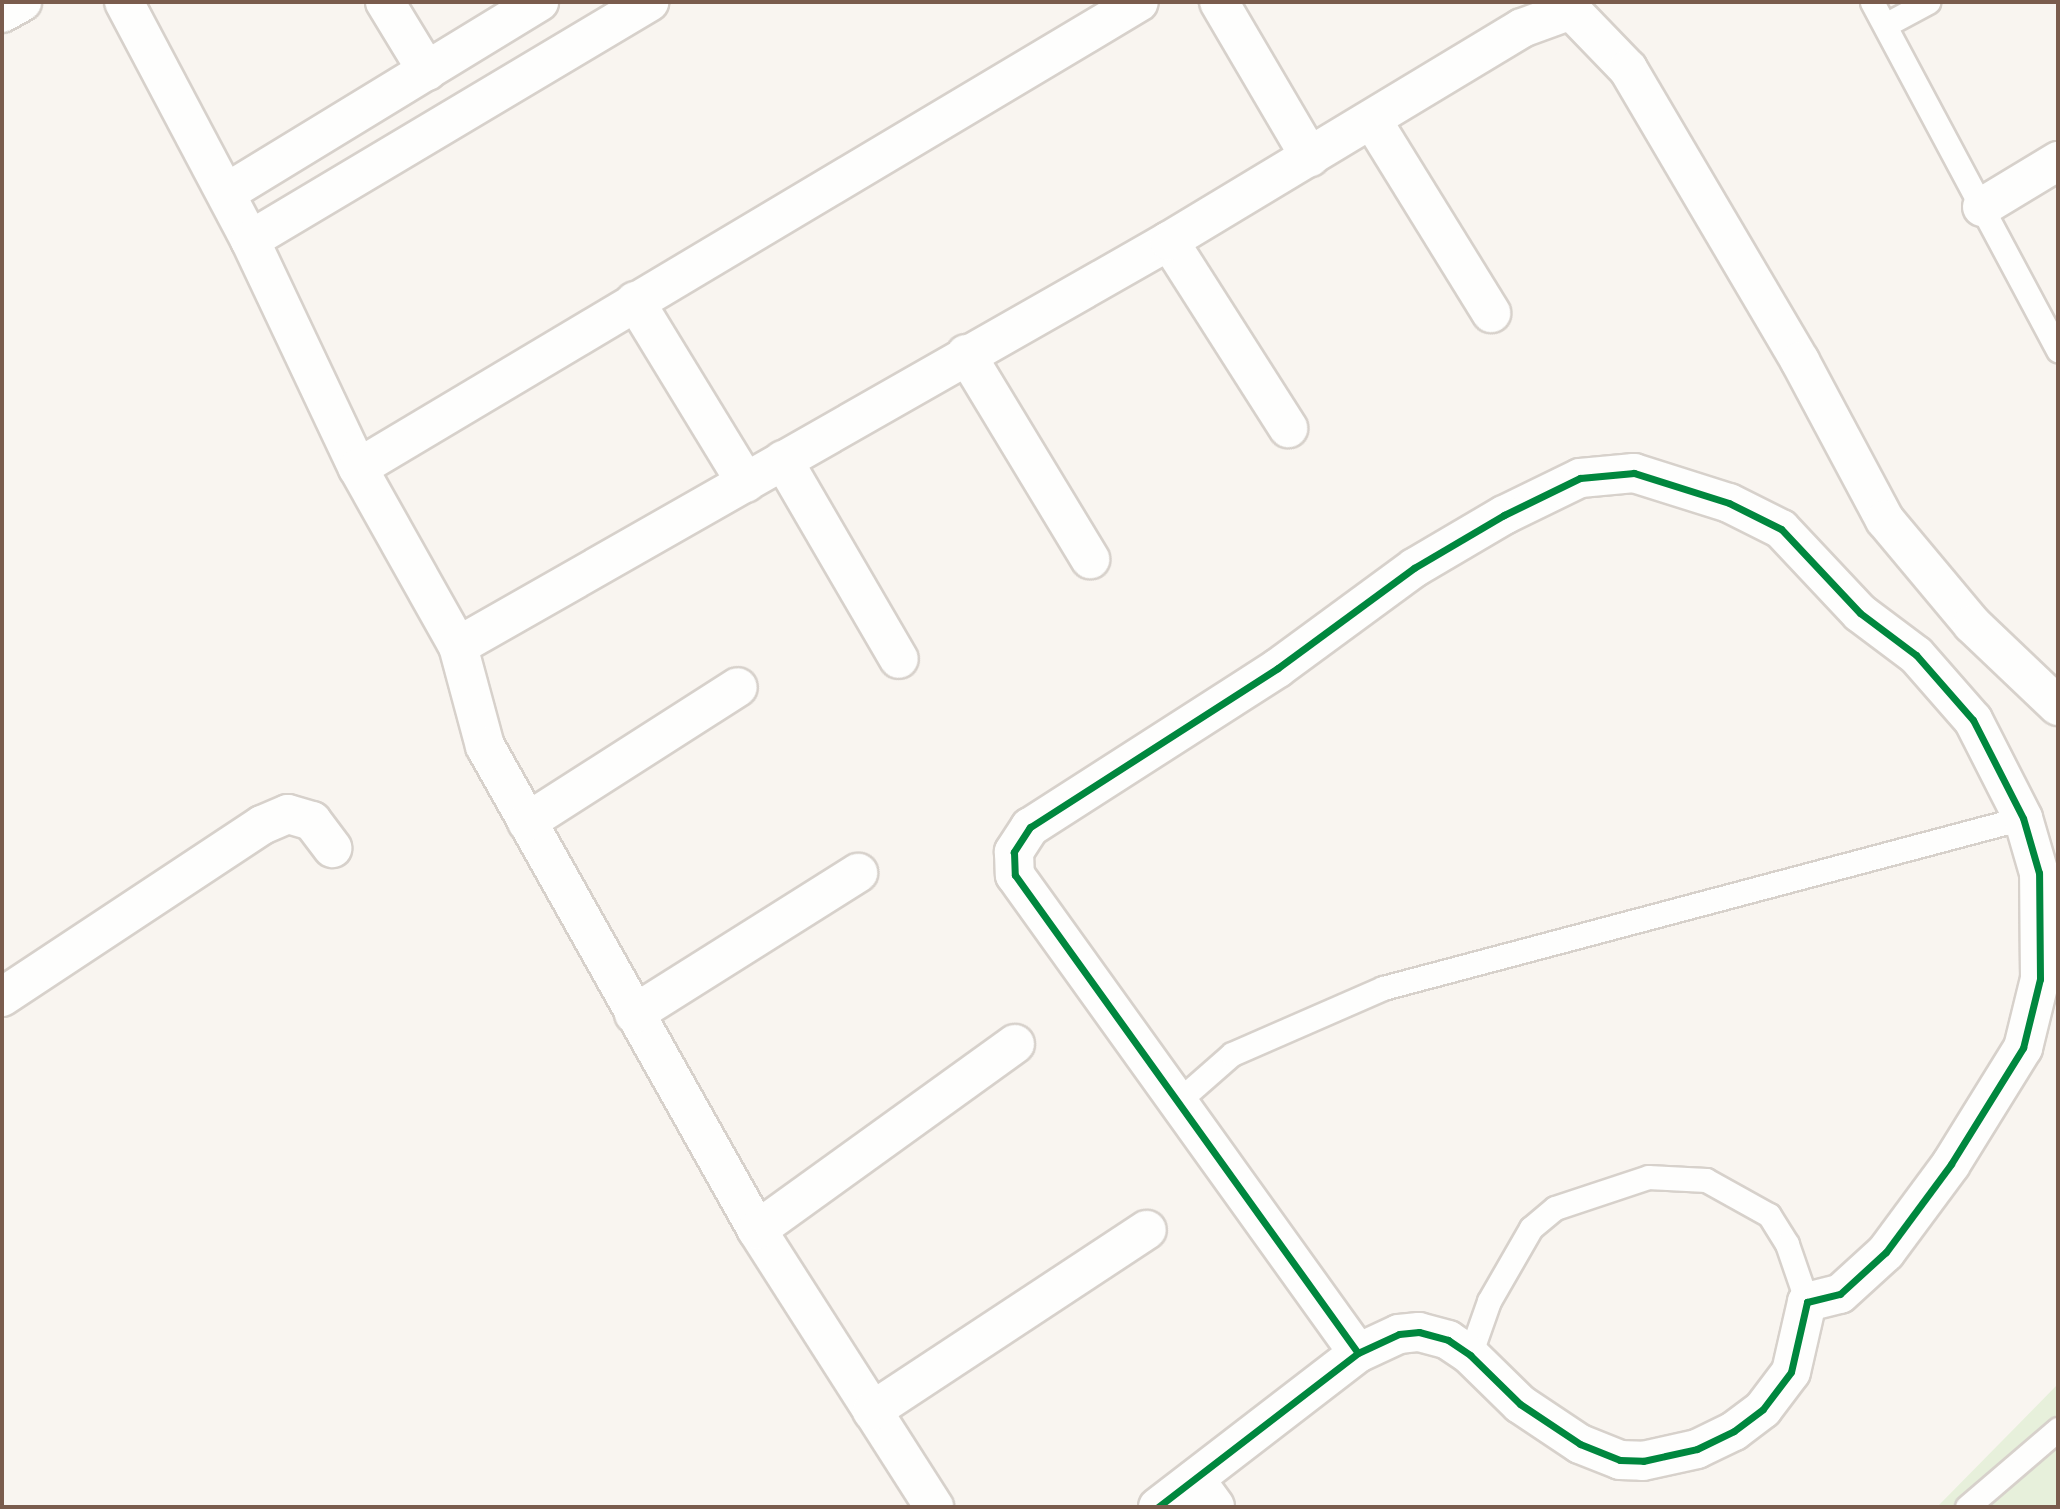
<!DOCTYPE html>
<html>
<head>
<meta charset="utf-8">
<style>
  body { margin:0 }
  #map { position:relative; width:2060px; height:1509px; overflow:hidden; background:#f9f5f0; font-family:"DejaVu Sans",sans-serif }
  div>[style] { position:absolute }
  .green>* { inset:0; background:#e7f0db }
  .roads { filter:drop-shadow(2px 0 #d7d1cb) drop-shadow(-2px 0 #d7d1cb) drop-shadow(0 2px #d7d1cb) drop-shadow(0 -2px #d7d1cb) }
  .lane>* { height:23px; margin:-11.5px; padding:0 11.5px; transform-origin:11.5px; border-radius:11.5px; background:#fefefd }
  .street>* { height:38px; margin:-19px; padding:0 19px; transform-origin:19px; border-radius:19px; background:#fefefd }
  .cycleway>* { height:7px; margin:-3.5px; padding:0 3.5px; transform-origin:3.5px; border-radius:3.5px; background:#00873e }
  span { translate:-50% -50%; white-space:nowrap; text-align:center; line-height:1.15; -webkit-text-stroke:7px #fffaf3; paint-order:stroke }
  .frame { position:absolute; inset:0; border:4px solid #7a5c4d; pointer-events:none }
</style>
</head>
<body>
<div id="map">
  <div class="green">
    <i style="clip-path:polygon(2058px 1384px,2058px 1507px,1937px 1507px)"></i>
  </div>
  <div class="roads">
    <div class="lane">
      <i style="left:1872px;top:2px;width:395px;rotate:61.9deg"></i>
      <i style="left:1887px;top:24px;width:47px;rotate:-28.2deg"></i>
      <i style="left:1176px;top:1103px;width:74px;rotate:-41.2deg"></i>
      <i style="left:1232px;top:1054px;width:165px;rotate:-23.6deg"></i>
      <i style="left:1383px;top:988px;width:662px;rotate:-14.88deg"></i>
      <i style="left:1470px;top:1355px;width:57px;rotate:-70.6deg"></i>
      <i style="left:1489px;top:1301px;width:84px;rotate:-60.1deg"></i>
      <i style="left:1531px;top:1228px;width:31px;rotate:-40deg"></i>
      <i style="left:1555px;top:1208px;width:98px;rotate:-18.4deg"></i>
      <i style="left:1648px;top:1177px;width:58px;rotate:3deg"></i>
      <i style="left:1706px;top:1180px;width:72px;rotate:29.1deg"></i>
      <i style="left:1769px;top:1215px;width:34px;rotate:58deg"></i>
      <i style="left:1787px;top:1244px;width:61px;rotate:71deg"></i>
      <i style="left:1967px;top:1507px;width:120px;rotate:-40.6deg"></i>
    </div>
    <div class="street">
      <i style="left:124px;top:2px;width:269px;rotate:62.1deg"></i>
      <i style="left:250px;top:240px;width:252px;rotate:64.7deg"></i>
      <i style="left:358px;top:468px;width:204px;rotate:60.7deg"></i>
      <i style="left:458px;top:646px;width:104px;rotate:74.9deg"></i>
      <i style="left:485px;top:746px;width:555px;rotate:60.66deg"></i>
      <i style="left:757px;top:1230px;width:329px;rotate:57.4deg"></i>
      <i style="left:385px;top:2px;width:81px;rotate:58.7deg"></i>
      <i style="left:1219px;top:2px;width:180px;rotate:59.6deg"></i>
      <i style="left:2px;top:13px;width:23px;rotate:-29deg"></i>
      <i style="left:1372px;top:120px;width:227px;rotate:58.3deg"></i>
      <i style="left:226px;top:193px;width:367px;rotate:-31.4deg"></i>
      <i style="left:1982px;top:207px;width:89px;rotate:-31.2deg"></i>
      <i style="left:250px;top:240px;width:465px;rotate:-30.8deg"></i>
      <i style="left:1169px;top:241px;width:222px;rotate:57.5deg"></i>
      <i style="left:635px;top:301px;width:213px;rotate:58.6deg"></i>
      <i style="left:966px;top:354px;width:240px;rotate:58.8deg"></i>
      <i style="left:783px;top:460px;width:230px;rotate:59.8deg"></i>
      <i style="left:358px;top:468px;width:909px;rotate:-30.82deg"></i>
      <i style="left:458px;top:646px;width:818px;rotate:-29.67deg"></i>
      <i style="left:1169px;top:241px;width:412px;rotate:-31.1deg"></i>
      <i style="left:1522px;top:28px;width:52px;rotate:-20.2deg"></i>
      <i style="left:1571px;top:10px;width:82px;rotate:46deg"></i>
      <i style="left:1628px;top:69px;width:339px;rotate:59.5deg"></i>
      <i style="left:1800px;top:361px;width:180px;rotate:61.9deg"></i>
      <i style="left:1885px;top:520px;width:136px;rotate:50.1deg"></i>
      <i style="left:1972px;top:624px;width:119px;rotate:43.6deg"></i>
      <i style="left:527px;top:822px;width:250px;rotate:-32.6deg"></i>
      <i style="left:2px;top:997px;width:312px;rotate:-33.5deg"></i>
      <i style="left:262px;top:825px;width:28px;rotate:-23deg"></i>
      <i style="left:288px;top:814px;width:25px;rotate:16deg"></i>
      <i style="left:312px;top:821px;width:34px;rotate:53deg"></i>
      <i style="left:634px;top:1014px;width:265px;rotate:-32.2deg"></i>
      <i style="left:757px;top:1230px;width:318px;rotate:-35.8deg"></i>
      <i style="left:872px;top:1411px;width:329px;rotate:-33.4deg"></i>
      <i style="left:1195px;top:1479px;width:34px;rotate:54deg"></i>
      <i style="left:1158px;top:1507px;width:252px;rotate:-37.6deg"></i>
      <i style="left:1358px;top:1353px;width:45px;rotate:-24.9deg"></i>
      <i style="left:1399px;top:1334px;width:20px;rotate:-6deg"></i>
      <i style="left:1419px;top:1332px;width:30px;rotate:15deg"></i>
      <i style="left:1448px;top:1340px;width:27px;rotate:34deg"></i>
      <i style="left:1470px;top:1355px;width:70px;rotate:44.4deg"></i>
      <i style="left:1520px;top:1404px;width:72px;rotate:33.7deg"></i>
      <i style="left:1580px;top:1444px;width:43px;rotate:21.8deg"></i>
      <i style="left:1620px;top:1460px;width:23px;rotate:2deg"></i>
      <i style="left:1643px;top:1461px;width:55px;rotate:-12.5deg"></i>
      <i style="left:1697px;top:1449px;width:41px;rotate:-25.9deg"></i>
      <i style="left:1734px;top:1431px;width:36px;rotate:-37deg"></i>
      <i style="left:1763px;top:1409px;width:46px;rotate:-52.9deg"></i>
      <i style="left:1791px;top:1372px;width:72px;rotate:-77.1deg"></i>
      <i style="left:1807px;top:1302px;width:34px;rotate:-14deg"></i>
      <i style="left:1840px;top:1294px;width:62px;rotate:-42.4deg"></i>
      <i style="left:1886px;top:1252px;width:109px;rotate:-53.5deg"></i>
      <i style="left:1951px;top:1164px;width:137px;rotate:-58.2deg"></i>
      <i style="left:2023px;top:1048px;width:71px;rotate:-76.2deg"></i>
      <i style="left:2040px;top:979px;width:106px;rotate:-90.5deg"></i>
      <i style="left:2039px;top:873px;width:57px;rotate:-106.2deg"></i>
      <i style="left:2023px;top:818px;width:110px;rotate:-117deg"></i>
      <i style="left:1973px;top:720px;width:86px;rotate:-131.2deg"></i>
      <i style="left:1916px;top:655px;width:70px;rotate:-143.1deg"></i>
      <i style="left:1860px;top:613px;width:115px;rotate:-133.2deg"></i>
      <i style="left:1781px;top:529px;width:58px;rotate:-153.4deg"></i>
      <i style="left:1729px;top:503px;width:100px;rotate:-162.5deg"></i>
      <i style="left:1634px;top:473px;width:54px;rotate:174.7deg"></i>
      <i style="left:1580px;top:478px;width:85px;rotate:154deg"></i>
      <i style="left:1504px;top:515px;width:104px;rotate:149.5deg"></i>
      <i style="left:1414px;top:568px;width:169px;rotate:143.7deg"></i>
      <i style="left:1278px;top:668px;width:295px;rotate:147.3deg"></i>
      <i style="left:1030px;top:827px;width:30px;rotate:123deg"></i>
      <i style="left:1014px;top:852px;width:23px;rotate:88deg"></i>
      <i style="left:1015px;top:875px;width:588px;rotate:54.34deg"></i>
    </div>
  </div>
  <div class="cycleway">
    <i style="left:1158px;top:1507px;width:252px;rotate:-37.6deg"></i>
    <i style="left:1358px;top:1353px;width:45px;rotate:-24.9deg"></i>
    <i style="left:1399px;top:1334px;width:20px;rotate:-6deg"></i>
    <i style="left:1419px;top:1332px;width:30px;rotate:15deg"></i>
    <i style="left:1448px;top:1340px;width:27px;rotate:34deg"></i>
    <i style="left:1470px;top:1355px;width:70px;rotate:44.4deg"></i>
    <i style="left:1520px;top:1404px;width:72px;rotate:33.7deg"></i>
    <i style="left:1580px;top:1444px;width:43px;rotate:21.8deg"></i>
    <i style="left:1620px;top:1460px;width:23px;rotate:2deg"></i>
    <i style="left:1643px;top:1461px;width:55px;rotate:-12.5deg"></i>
    <i style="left:1697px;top:1449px;width:41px;rotate:-25.9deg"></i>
    <i style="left:1734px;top:1431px;width:36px;rotate:-37deg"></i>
    <i style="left:1763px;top:1409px;width:46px;rotate:-52.9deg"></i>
    <i style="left:1791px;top:1372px;width:72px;rotate:-77.1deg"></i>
    <i style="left:1807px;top:1302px;width:34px;rotate:-14deg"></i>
    <i style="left:1840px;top:1294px;width:62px;rotate:-42.4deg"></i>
    <i style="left:1886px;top:1252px;width:109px;rotate:-53.5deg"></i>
    <i style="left:1951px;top:1164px;width:137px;rotate:-58.2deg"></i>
    <i style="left:2023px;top:1048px;width:71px;rotate:-76.2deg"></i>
    <i style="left:2040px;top:979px;width:106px;rotate:-90.5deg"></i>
    <i style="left:2039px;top:873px;width:57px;rotate:-106.2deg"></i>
    <i style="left:2023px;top:818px;width:110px;rotate:-117deg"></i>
    <i style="left:1973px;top:720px;width:86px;rotate:-131.2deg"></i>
    <i style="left:1916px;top:655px;width:70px;rotate:-143.1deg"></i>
    <i style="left:1860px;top:613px;width:115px;rotate:-133.2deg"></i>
    <i style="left:1781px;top:529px;width:58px;rotate:-153.4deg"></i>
    <i style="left:1729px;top:503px;width:100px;rotate:-162.5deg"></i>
    <i style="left:1634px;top:473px;width:54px;rotate:174.7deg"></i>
    <i style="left:1580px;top:478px;width:85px;rotate:154deg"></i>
    <i style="left:1504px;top:515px;width:104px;rotate:149.5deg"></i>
    <i style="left:1414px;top:568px;width:169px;rotate:143.7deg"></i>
    <i style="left:1278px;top:668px;width:295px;rotate:147.3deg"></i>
    <i style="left:1030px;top:827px;width:30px;rotate:123deg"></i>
    <i style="left:1014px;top:852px;width:23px;rotate:88deg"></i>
    <i style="left:1015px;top:875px;width:588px;rotate:54.34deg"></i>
  </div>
  <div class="frame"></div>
</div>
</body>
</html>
